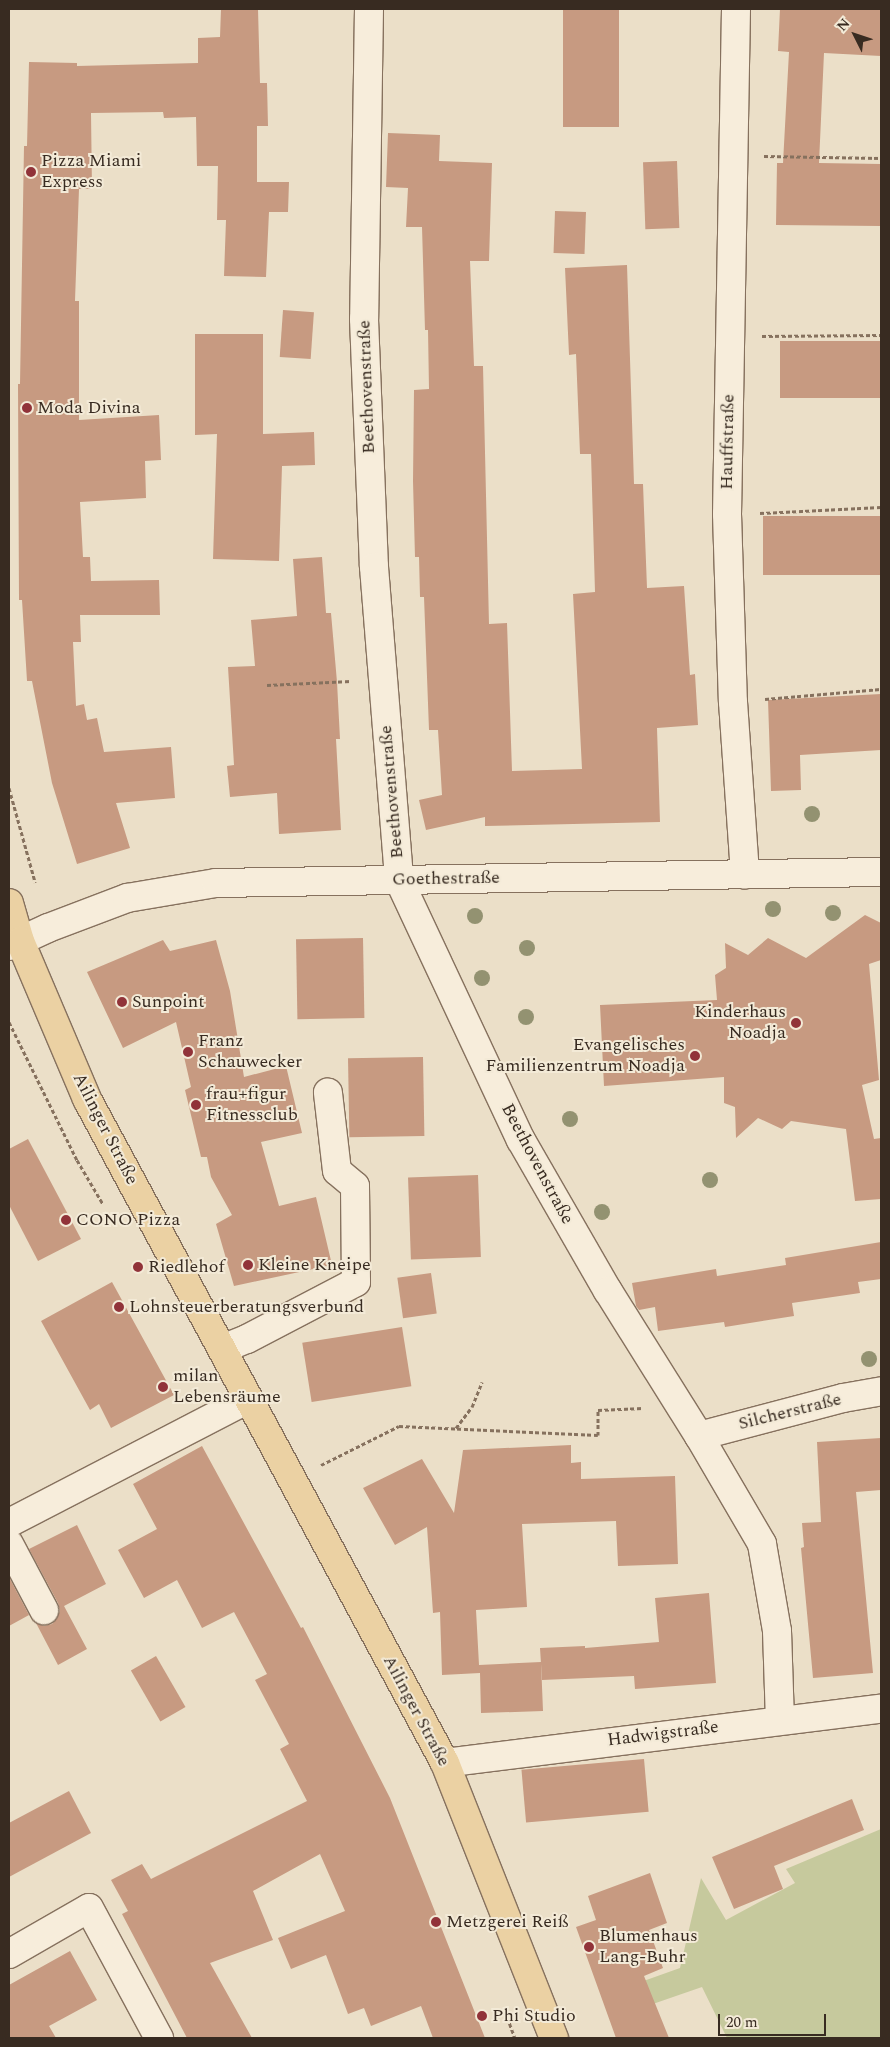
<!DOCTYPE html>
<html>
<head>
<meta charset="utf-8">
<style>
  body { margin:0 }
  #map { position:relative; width:890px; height:2047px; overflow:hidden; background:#ebdfc8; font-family:Spectral,serif }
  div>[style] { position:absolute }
  .green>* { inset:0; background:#c6c99d }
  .building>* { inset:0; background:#c79a81; transform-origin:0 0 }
  .path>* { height:3px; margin-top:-1.5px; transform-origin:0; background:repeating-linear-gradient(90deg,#86715e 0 4px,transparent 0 6.5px) }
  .roads { filter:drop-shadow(1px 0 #86715e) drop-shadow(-1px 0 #86715e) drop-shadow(0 1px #86715e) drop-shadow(0 -1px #86715e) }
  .minor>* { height:28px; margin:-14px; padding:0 14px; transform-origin:14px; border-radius:14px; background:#f7eddb }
  .major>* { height:28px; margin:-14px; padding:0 14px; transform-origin:14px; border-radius:14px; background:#ebd1a3 }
  .trees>* { width:16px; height:16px; margin:-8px; border-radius:50%; background:#939271 }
  .dots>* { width:14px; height:14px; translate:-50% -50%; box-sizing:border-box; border:2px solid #f3ead7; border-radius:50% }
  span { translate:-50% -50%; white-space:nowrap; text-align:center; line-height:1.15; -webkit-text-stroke:4px #f3ead7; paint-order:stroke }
  .poi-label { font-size:18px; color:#382b21 }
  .left { translate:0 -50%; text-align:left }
  .right { translate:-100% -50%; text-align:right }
  .street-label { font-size:18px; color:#382b21 }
  .frame { position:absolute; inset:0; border:10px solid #382b21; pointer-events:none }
  .north { position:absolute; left:830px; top:10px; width:50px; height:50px; -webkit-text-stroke:4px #f3ead7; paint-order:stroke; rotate:311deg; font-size:14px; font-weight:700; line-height:20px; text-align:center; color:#382b21 }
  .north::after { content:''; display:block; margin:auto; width:18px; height:22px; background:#382b21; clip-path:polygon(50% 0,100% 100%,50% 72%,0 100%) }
  .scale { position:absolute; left:718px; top:2014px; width:108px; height:22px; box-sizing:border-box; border:2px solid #382b21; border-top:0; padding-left:6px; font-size:15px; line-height:18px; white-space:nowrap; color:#382b21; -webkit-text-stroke:4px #f3ead7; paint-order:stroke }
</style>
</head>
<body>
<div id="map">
  <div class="green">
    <i style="clip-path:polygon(881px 1829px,881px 2038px,727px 2038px,702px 1987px,621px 2015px,610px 1993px,680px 1968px,701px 1878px,726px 1920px,795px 1883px,786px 1869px)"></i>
  </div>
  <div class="building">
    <i style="clip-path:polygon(221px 9px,258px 9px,260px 83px,267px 83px,268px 126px,257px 126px,257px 182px,289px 182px,288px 212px,269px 212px,266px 277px,224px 276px,226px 220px,217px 220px,218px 166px,197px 166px,196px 117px,164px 118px,163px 112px,91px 113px,92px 189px,79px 189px,75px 301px,79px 301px,79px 420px,159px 415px,161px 460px,145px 461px,146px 498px,80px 502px,83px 557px,90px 557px,91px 581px,159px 580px,160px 615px,80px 615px,81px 642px,73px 642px,76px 706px,84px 704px,87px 720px,97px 718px,104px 752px,171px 747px,175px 798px,116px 803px,130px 848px,77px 864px,52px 783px,32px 681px,27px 681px,22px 600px,19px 600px,18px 384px,20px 384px,24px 146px,27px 146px,29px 62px,77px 63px,77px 66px,198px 63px,198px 38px,220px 37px)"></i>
    <i style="left:563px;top:9px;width:56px;height:118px"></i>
    <i style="clip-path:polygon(780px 9px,881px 9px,881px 56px,824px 53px,819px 163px,881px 164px,881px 226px,776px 225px,777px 163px,783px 163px,789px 52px,778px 51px)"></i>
    <i style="clip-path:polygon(388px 133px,440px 135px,439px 161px,492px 163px,489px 261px,470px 261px,474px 366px,483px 366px,489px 624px,507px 623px,512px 771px,582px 769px,573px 594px,595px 592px,591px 454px,580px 454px,576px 354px,569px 355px,565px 268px,627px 265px,634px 484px,643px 484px,647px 588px,684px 586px,690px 675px,695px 674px,698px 725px,657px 728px,660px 822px,485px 826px,485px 817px,426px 830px,419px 800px,442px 795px,438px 730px,429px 730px,424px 597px,420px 597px,419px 557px,415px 557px,413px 481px,414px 390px,429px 389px,428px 330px,425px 330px,422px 227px,406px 227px,408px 188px,386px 187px)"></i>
    <i style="left:677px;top:161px;width:67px;height:34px;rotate:88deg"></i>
    <i style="left:555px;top:211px;width:31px;height:42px;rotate:2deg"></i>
    <i style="left:283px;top:310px;width:31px;height:47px;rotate:4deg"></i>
    <i style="clip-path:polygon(195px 334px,263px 334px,263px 434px,314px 432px,315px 465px,282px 466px,279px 561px,213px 559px,217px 434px,195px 435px)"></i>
    <i style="left:881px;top:341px;width:57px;height:101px;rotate:90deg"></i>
    <i style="left:881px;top:516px;width:59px;height:118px;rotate:90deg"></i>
    <i style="clip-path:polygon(322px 557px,326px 613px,331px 613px,337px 682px,340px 739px,336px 739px,341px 830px,279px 834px,277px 793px,230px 797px,227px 766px,234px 765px,228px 667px,255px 666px,251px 620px,297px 616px,293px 559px)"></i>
    <i style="clip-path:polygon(881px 694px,881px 750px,800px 755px,801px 790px,771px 791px,768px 700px)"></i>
    <i style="clip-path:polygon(865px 915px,881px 923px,881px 960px,869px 964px,879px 1080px,862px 1085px,874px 1139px,881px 1138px,881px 1199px,855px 1201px,846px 1129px,791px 1121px,782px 1129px,758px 1118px,736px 1138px,735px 1107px,724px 1103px,724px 1077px,604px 1086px,600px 1005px,717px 1000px,715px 975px,726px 968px,725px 943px,748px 955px,768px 938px,806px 958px)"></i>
    <i style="left:363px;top:938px;width:80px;height:67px;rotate:89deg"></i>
    <i style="clip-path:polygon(163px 940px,170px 951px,216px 940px,230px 991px,244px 1077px,286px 1066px,302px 1133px,261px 1142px,279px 1206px,316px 1197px,332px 1265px,234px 1286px,216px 1224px,232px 1215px,211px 1177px,207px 1157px,201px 1157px,185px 1090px,191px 1087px,176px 1022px,123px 1048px,87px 972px)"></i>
    <i style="left:423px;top:1057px;width:79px;height:75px;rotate:89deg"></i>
    <i style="clip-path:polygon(28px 1139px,81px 1239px,38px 1261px,9px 1205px,9px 1149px)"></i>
    <i style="left:478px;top:1175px;width:82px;height:70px;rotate:88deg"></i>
    <i style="clip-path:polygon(881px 1242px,881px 1279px,858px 1282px,860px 1293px,792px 1303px,794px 1316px,725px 1327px,724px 1322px,658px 1331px,655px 1307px,639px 1310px,636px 1306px,632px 1283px,716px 1269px,717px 1276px,786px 1265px,785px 1258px)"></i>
    <i style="left:431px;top:1273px;width:41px;height:34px;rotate:82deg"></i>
    <i style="clip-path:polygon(112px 1282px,174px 1395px,111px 1428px,99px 1404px,90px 1410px,41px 1321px)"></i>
    <i style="left:402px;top:1327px;width:60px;height:101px;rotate:81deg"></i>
    <i style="clip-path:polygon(881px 1438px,881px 1490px,856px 1492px,873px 1673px,813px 1678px,801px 1548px,804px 1547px,802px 1523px,821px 1522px,817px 1442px)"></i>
    <i style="clip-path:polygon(571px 1445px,571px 1463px,581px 1462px,581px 1479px,675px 1476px,678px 1564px,618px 1566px,616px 1521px,522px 1524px,527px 1607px,476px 1610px,479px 1665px,541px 1662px,543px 1711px,481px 1713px,480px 1673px,442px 1675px,440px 1612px,433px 1613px,427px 1527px,395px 1545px,363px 1488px,422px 1459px,454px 1513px,463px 1450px)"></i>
    <i style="clip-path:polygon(202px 1446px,301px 1628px,303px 1627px,390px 1798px,485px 2038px,433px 2038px,421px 2006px,371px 2026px,364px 2008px,348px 2014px,326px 1955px,291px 1969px,278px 1938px,345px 1911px,320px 1854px,253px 1891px,273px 1940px,210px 1963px,252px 2038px,187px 2038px,122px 1914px,128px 1911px,111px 1880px,142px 1864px,151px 1879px,307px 1801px,280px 1749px,289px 1744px,255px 1680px,267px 1674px,234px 1612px,202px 1628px,177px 1580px,144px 1598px,118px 1550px,157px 1529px,133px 1484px)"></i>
    <i style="clip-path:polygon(77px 1525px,106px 1584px,64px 1606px,87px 1649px,58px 1665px,36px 1623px,44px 1626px,52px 1624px,57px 1618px,60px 1611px,58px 1603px,29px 1549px)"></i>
    <i style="clip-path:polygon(9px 1577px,29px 1615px,9px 1626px)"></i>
    <i style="clip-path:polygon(709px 1593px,716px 1683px,635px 1689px,634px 1676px,542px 1680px,540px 1648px,585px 1646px,585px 1648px,659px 1642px,655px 1598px)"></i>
    <i style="left:156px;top:1656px;width:59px;height:29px;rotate:60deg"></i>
    <i style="left:644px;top:1759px;width:53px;height:123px;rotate:85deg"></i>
    <i style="clip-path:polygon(69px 1791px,91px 1833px,9px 1877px,9px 1823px)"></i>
    <i style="clip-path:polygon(852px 1799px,864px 1830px,774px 1866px,783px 1889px,734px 1909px,712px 1857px)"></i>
    <i style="clip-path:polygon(650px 1873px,667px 1923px,649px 1930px,663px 1968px,644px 1976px,669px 2038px,616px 2038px,576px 1927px,596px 1920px,588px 1896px)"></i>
    <i style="clip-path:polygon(70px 1951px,97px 2000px,49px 2026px,56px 2038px,9px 2038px,9px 1985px)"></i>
  </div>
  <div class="path">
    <i style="left:764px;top:156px;width:117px;rotate:1deg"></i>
    <i style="left:762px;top:336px;width:119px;rotate:-0.5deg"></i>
    <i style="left:760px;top:513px;width:121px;rotate:-2.8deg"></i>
    <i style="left:267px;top:685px;width:84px;rotate:-2.7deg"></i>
    <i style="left:765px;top:699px;width:116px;rotate:-4.9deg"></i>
    <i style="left:9px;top:788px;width:98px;rotate:74.5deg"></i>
    <i style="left:9px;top:1022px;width:154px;rotate:63.8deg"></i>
    <i style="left:77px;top:1160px;width:51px;rotate:59.4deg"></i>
    <i style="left:456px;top:1428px;width:26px;rotate:-53deg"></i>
    <i style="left:472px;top:1407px;width:27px;rotate:-68deg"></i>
    <i style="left:321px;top:1465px;width:87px;rotate:-26.6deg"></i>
    <i style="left:399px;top:1426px;width:199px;rotate:2.6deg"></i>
    <i style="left:598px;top:1435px;width:25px;rotate:-90deg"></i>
    <i style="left:598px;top:1410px;width:45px;rotate:-2.5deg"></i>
    <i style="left:505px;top:2011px;width:29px;rotate:70deg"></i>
  </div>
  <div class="roads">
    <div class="minor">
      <i style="left:369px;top:9px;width:310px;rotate:90.9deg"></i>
      <i style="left:364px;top:319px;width:248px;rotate:87.7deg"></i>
      <i style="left:374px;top:567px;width:314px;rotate:85.4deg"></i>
      <i style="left:399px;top:880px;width:287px;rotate:64.9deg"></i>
      <i style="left:521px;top:1140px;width:174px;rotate:60.1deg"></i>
      <i style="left:608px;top:1291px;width:171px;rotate:57.9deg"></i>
      <i style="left:699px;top:1436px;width:125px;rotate:59.7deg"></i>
      <i style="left:762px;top:1544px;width:88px;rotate:80.2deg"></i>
      <i style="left:777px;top:1631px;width:89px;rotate:88.1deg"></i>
      <i style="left:736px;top:9px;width:505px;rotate:91.02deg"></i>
      <i style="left:727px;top:514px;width:188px;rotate:88.2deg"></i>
      <i style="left:733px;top:702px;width:173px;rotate:86deg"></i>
      <i style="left:9px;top:946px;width:43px;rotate:-24.8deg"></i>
      <i style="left:48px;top:928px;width:85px;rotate:-20.8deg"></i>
      <i style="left:127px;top:898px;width:90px;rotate:-9.6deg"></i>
      <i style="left:216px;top:883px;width:665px;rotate:-0.95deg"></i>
      <i style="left:222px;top:1349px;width:27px;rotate:-22deg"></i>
      <i style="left:247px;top:1339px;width:123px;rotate:-27.6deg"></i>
      <i style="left:356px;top:1282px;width:96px;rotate:-90.6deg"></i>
      <i style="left:355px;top:1186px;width:23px;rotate:-140deg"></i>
      <i style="left:337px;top:1171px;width:79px;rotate:-96.6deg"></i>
      <i style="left:699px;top:1436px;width:149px;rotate:-14.8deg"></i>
      <i style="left:843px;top:1398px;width:39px;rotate:-10deg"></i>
      <i style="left:9px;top:1523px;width:269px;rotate:-27.4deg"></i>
      <i style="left:9px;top:1544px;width:75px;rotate:62.1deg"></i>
      <i style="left:445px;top:1763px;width:439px;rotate:-7.1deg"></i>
      <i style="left:9px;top:1954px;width:92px;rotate:-29.9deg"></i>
      <i style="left:89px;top:1908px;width:148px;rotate:61.7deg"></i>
    </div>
    <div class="major">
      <i style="left:9px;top:903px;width:40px;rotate:74deg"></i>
      <i style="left:20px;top:941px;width:172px;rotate:67deg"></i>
      <i style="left:87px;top:1099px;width:754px;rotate:61.67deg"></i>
      <i style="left:445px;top:1763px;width:296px;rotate:68.4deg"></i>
    </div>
  </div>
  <div class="trees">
    <i style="left:812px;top:814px"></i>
    <i style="left:773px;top:909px"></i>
    <i style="left:833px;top:913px"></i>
    <i style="left:475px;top:916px"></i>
    <i style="left:527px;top:948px"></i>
    <i style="left:482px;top:978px"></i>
    <i style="left:526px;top:1017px"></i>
    <i style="left:570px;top:1119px"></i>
    <i style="left:710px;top:1180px"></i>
    <i style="left:602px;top:1212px"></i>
    <i style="left:869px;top:1359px"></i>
  </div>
  <div class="dots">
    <i style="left:31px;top:172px;background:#913339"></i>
    <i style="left:27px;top:408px;background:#913339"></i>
    <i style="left:122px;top:1002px;background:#913339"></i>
    <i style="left:796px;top:1023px;background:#913339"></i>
    <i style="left:188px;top:1052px;background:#913339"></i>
    <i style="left:695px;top:1056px;background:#913339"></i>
    <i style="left:196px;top:1105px;background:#913339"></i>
    <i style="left:66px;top:1220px;background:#913339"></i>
    <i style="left:248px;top:1265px;background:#913339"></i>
    <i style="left:138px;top:1267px;background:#913339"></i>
    <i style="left:119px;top:1307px;background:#913339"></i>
    <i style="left:163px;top:1387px;background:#913339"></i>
    <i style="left:436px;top:1922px;background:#913339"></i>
    <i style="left:589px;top:1947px;background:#913339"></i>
    <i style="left:482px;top:2016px;background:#913339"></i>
  </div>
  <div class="poi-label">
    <span class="left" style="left:41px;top:172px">Pizza Miami<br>Express</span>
    <span class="left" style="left:37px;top:408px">Moda Divina</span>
    <span class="left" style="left:132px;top:1002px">Sunpoint</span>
    <span class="right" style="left:786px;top:1023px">Kinderhaus<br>Noadja</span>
    <span class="left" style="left:198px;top:1052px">Franz<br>Schauwecker</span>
    <span class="right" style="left:685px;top:1056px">Evangelisches<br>Familienzentrum Noadja</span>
    <span class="left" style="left:206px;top:1105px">frau+figur<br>Fitnessclub</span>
    <span class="left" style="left:76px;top:1220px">CONO Pizza</span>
    <span class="left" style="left:258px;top:1265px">Kleine Kneipe</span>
    <span class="left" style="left:148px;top:1267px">Riedlehof</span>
    <span class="left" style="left:129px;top:1307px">Lohnsteuerberatungsverbund</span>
    <span class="left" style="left:173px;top:1387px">milan<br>Lebensräume</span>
    <span class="left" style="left:446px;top:1922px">Metzgerei Reiß</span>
    <span class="left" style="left:599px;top:1947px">Blumenhaus<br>Lang-Buhr</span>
    <span class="left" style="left:492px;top:2016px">Phi Studio</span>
  </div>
  <div class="street-label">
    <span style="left:367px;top:387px;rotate:-92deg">Beethovenstraße</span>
    <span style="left:728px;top:442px;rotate:-89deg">Hauffstraße</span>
    <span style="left:392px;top:792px;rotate:-95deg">Beethovenstraße</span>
    <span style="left:446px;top:879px;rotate:-1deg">Goethestraße</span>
    <span style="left:105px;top:1129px;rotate:63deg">Ailinger Straße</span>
    <span style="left:537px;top:1164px;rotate:62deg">Beethovenstraße</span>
    <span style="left:790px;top:1412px;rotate:-14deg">Silcherstraße</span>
    <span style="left:416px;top:1711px;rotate:62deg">Ailinger Straße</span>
    <span style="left:663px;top:1734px;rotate:-7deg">Hadwigstraße</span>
  </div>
  <div class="frame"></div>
  <div class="north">N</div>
  <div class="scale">20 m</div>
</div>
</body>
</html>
